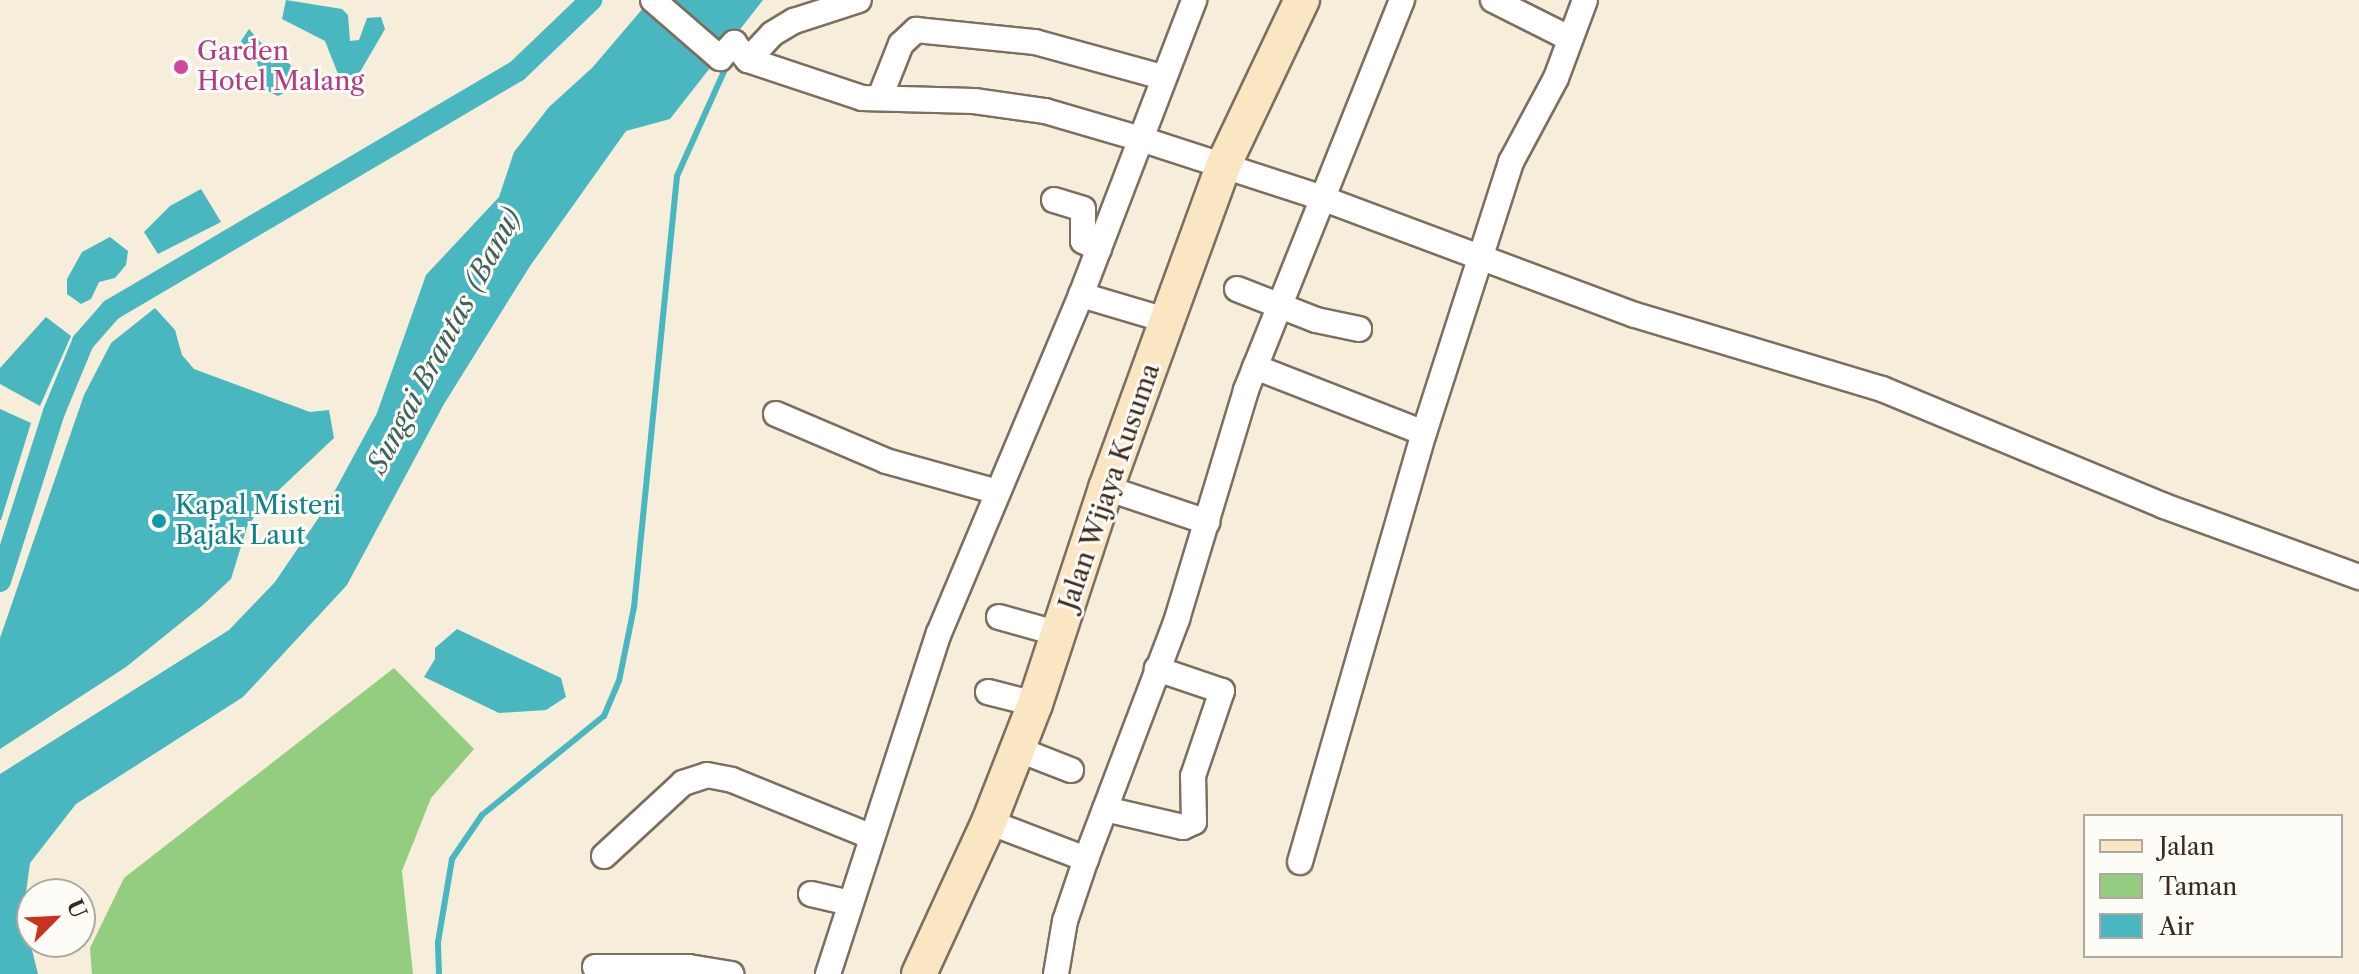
<!DOCTYPE html>
<html>
<head>
<meta charset="utf-8">
<style>
  body { margin:0 }
  #map { position:relative; width:2359px; height:974px; overflow:hidden; background:#f6eddb; font-family:"Libre Caslon Text",serif }
  div>[style] { position:absolute }
  .green>* { inset:0; background:#94cd80 }
  .water>* { inset:0; background:#48b7c0 }
  .stream>* { height:6px; margin:-3px; padding:0 3px; transform-origin:3px; border-radius:3px; background:#48b7c0 }
  .canal>* { height:22px; margin:-11px; padding:0 11px; transform-origin:11px; border-radius:11px; background:#48b7c0 }
  .roads { filter:drop-shadow(2px 0 #7c6e60) drop-shadow(-2px 0 #7c6e60) drop-shadow(0 2px #7c6e60) drop-shadow(0 -2px #7c6e60) }
  .minor>* { height:24px; margin:-12px; padding:0 12px; transform-origin:12px; border-radius:12px; background:#fff }
  .secondary>* { height:34px; margin:-17px; padding:0 17px; transform-origin:17px; border-radius:17px; background:#fbe6c4 }
  .dots>* { width:22px; height:22px; translate:-50% -50%; box-sizing:border-box; border:4px solid #fdfcf7; border-radius:50% }
  span { translate:-50% -50%; white-space:nowrap; text-align:center; line-height:1.15; -webkit-text-stroke:6px #fdfcf7; paint-order:stroke }
  .hotel-label { font-size:26px; color:#b23c85 }
  .left { translate:0 -50%; text-align:left }
  .street-label { font-size:26px; color:#3b2a1e }
  .culture-label { font-size:26px; color:#0d838f }
  .water-label { font-size:28px; color:#40625f; font-style:italic }
  .legend { position:absolute; left:2083px; top:814px; width:260px; height:144px; box-sizing:border-box; background:#fdfcf7; border:2px solid #afa8a0; margin:0; padding:10px 14px; list-style:none; font-size:24px; color:#3b2a1e }
  .legend li { display:flex; align-items:center; gap:16px; height:40px }
  .legend b { width:40px; border:2px solid #afa8a0 }
  .north { position:absolute; left:16px; top:878px; width:80px; height:80px; box-sizing:border-box; background:#fdfcf7; border:2px solid #afa8a0; border-radius:50%; rotate:66deg; font-size:22px; font-weight:700; line-height:32px; text-align:center; color:#3b2a1e }
  .north::after { content:''; display:block; margin:auto; width:28px; height:36px; background:#c8321e; clip-path:polygon(50% 0,100% 100%,50% 72%,0 100%) }
</style>
</head>
<body>
<div id="map">
  <div class="green">
    <i style="clip-path:polygon(394px 668px,474px 749px,431px 798px,402px 871px,413px 974px,92px 974px,90px 948px,124px 878px)"></i>
  </div>
  <div class="water">
    <i style="clip-path:polygon(286px 0,342px 9px,348px 15px,350px 41px,359px 40px,367px 18px,381px 17px,385px 29px,360px 72px,340px 79px,325px 41px,282px 19px)"></i>
    <i style="clip-path:polygon(650px 0,763px 0,670px 119px,626px 131px,530px 266px,444px 404px,347px 585px,243px 697px,76px 804px,30px 863px,23px 914px,38px 974px,0 974px,0 774px,229px 630px,275px 582px,326px 507px,377px 413px,426px 275px,499px 197px,514px 152px,549px 107px,592px 68px)"></i>
    <i style="clip-path:polygon(249px 29px,272px 55px,290px 64px,296px 78px,290px 90px,278px 96px,264px 89px,257px 63px,241px 41px)"></i>
    <i style="clip-path:polygon(201px 189px,221px 222px,158px 254px,144px 232px,170px 206px)"></i>
    <i style="clip-path:polygon(110px 237px,128px 251px,126px 265px,115px 278px,99px 282px,91px 299px,81px 304px,67px 294px,67px 279px,82px 252px)"></i>
    <i style="clip-path:polygon(155px 308px,175px 330px,182px 355px,194px 369px,310px 412px,329px 410px,334px 438px,264px 504px,247px 527px,231px 579px,203px 605px,126px 667px,0 749px,0 638px,84px 395px,111px 343px)"></i>
    <i style="clip-path:polygon(46px 317px,71px 336px,40px 406px,0 384px,0 368px)"></i>
    <i style="clip-path:polygon(0 409px,31px 423px,1px 520px,0 520px)"></i>
    <i style="clip-path:polygon(457px 629px,561px 678px,566px 697px,546px 710px,499px 713px,424px 677px,435px 659px,435px 648px)"></i>
  </div>
  <div class="stream">
    <i style="left:439px;top:974px;width:32px;rotate:-92deg"></i>
    <i style="left:438px;top:942px;width:84px;rotate:-80.4deg"></i>
    <i style="left:452px;top:859px;width:53px;rotate:-55.7deg"></i>
    <i style="left:482px;top:815px;width:157px;rotate:-39.1deg"></i>
    <i style="left:604px;top:716px;width:38px;rotate:-67deg"></i>
    <i style="left:619px;top:681px;width:76px;rotate:-78.5deg"></i>
    <i style="left:634px;top:607px;width:433px;rotate:-84.3deg"></i>
    <i style="left:677px;top:176px;width:122px;rotate:-65.8deg"></i>
  </div>
  <div class="canal">
    <i style="left:0;top:581px;width:177px;rotate:-72.3deg"></i>
    <i style="left:54px;top:412px;width:76px;rotate:-67.5deg"></i>
    <i style="left:83px;top:342px;width:43px;rotate:-48.8deg"></i>
    <i style="left:111px;top:310px;width:471px;rotate:-30.5deg"></i>
    <i style="left:517px;top:71px;width:103px;rotate:-43.8deg"></i>
  </div>
  <div class="roads">
    <div class="minor">
      <i style="left:653px;top:0;width:89px;rotate:40.9deg"></i>
      <i style="left:720px;top:58px;width:21px;rotate:-47deg"></i>
      <i style="left:734px;top:43px;width:22px;rotate:51deg"></i>
      <i style="left:748px;top:60px;width:120px;rotate:18.4deg"></i>
      <i style="left:862px;top:98px;width:112px;rotate:1.5deg"></i>
      <i style="left:974px;top:101px;width:72px;rotate:8deg"></i>
      <i style="left:1045px;top:111px;width:100px;rotate:16.3deg"></i>
      <i style="left:1141px;top:139px;width:187px;rotate:18deg"></i>
      <i style="left:1319px;top:197px;width:337px;rotate:20.5deg"></i>
      <i style="left:1635px;top:315px;width:258px;rotate:16.7deg"></i>
      <i style="left:1882px;top:389px;width:305px;rotate:22.5deg"></i>
      <i style="left:2164px;top:506px;width:208px;rotate:20deg"></i>
      <i style="left:1493px;top:0;width:85px;rotate:26.6deg"></i>
      <i style="left:748px;top:60px;width:35px;rotate:-47deg"></i>
      <i style="left:772px;top:34px;width:26px;rotate:-31deg"></i>
      <i style="left:794px;top:21px;width:68px;rotate:-17.9deg"></i>
      <i style="left:880px;top:97px;width:57px;rotate:-68.4deg"></i>
      <i style="left:901px;top:44px;width:21px;rotate:-43deg"></i>
      <i style="left:916px;top:30px;width:120px;rotate:5.8deg"></i>
      <i style="left:1035px;top:42px;width:132px;rotate:15.4deg"></i>
      <i style="left:1054px;top:200px;width:30px;rotate:17deg"></i>
      <i style="left:1083px;top:209px;width:32px;rotate:90deg"></i>
      <i style="left:1083px;top:241px;width:18px;rotate:27deg"></i>
      <i style="left:1237px;top:289px;width:85px;rotate:21.4deg"></i>
      <i style="left:1316px;top:320px;width:44px;rotate:11.8deg"></i>
      <i style="left:1081px;top:295px;width:92px;rotate:16.5deg"></i>
      <i style="left:1255px;top:367px;width:181px;rotate:21.3deg"></i>
      <i style="left:776px;top:414px;width:120px;rotate:23.1deg"></i>
      <i style="left:886px;top:461px;width:116px;rotate:15.5deg"></i>
      <i style="left:1106px;top:488px;width:107px;rotate:18.6deg"></i>
      <i style="left:999px;top:617px;width:63px;rotate:15.6deg"></i>
      <i style="left:988px;top:692px;width:49px;rotate:14.3deg"></i>
      <i style="left:1017px;top:749px;width:58px;rotate:21.3deg"></i>
      <i style="left:1105px;top:809px;width:80px;rotate:13deg"></i>
      <i style="left:1183px;top:827px;width:12px;rotate:-24deg"></i>
      <i style="left:1194px;top:822px;width:46px;rotate:-91.2deg"></i>
      <i style="left:1193px;top:776px;width:90px;rotate:-71.2deg"></i>
      <i style="left:1222px;top:691px;width:69px;rotate:-161.3deg"></i>
      <i style="left:989px;top:822px;width:104px;rotate:20.9deg"></i>
      <i style="left:1086px;top:859px;width:257px;rotate:-69.2deg"></i>
      <i style="left:1177px;top:619px;width:239px;rotate:-73.2deg"></i>
      <i style="left:1246px;top:390px;width:420px;rotate:-68.2deg"></i>
      <i style="left:604px;top:856px;width:108px;rotate:-42.7deg"></i>
      <i style="left:683px;top:783px;width:25px;rotate:-18deg"></i>
      <i style="left:707px;top:775px;width:25px;rotate:11deg"></i>
      <i style="left:732px;top:780px;width:149px;rotate:22.1deg"></i>
      <i style="left:1300px;top:862px;width:447px;rotate:-73.9deg"></i>
      <i style="left:1424px;top:433px;width:285px;rotate:-72.2deg"></i>
      <i style="left:1511px;top:162px;width:95px;rotate:-61.8deg"></i>
      <i style="left:1556px;top:78px;width:83px;rotate:-69.6deg"></i>
      <i style="left:811px;top:894px;width:39px;rotate:13deg"></i>
      <i style="left:595px;top:967px;width:94px"></i>
      <i style="left:689px;top:967px;width:43px;rotate:9.5deg"></i>
      <i style="left:828px;top:974px;width:359px;rotate:-72deg"></i>
      <i style="left:939px;top:633px;width:367px;rotate:-67.2deg"></i>
      <i style="left:1081px;top:295px;width:316px;rotate:-69deg"></i>
      <i style="left:1056px;top:974px;width:54px;rotate:-80.4deg"></i>
      <i style="left:1065px;top:921px;width:65px;rotate:-71.3deg"></i>
    </div>
    <div class="secondary">
      <i style="left:919px;top:974px;width:167px;rotate:-65.3deg"></i>
      <i style="left:989px;top:822px;width:127px;rotate:-68.7deg"></i>
      <i style="left:1035px;top:704px;width:227px;rotate:-71.8deg"></i>
      <i style="left:1106px;top:488px;width:343px;rotate:-70deg"></i>
      <i style="left:1223px;top:166px;width:184px;rotate:-64.6deg"></i>
    </div>
  </div>
  <div class="dots">
    <i style="left:181px;top:67px;background:#d1479c"></i>
    <i style="left:159px;top:521px;background:#0f9aa8"></i>
  </div>
  <div class="hotel-label">
    <span class="left" style="left:197px;top:67px">Garden<br>Hotel Malang</span>
  </div>
  <div class="street-label">
    <span style="left:1110px;top:487px;rotate:-71deg">Jalan Wijaya Kusuma</span>
  </div>
  <div class="culture-label">
    <span class="left" style="left:175px;top:521px">Kapal Misteri<br>Bajak Laut</span>
  </div>
  <div class="water-label">
    <span style="left:444px;top:340px;rotate:-62deg">Sungai Brantas (Banu)</span>
  </div>
  <ul class="legend">
  <li><b style="height:10px;background:#fbe6c4"></b>Jalan</li>
  <li><b style="height:22px;background:#94cd80"></b>Taman</li>
  <li><b style="height:22px;background:#48b7c0"></b>Air</li>
  </ul>
  <div class="north">U</div>
</div>
</body>
</html>
